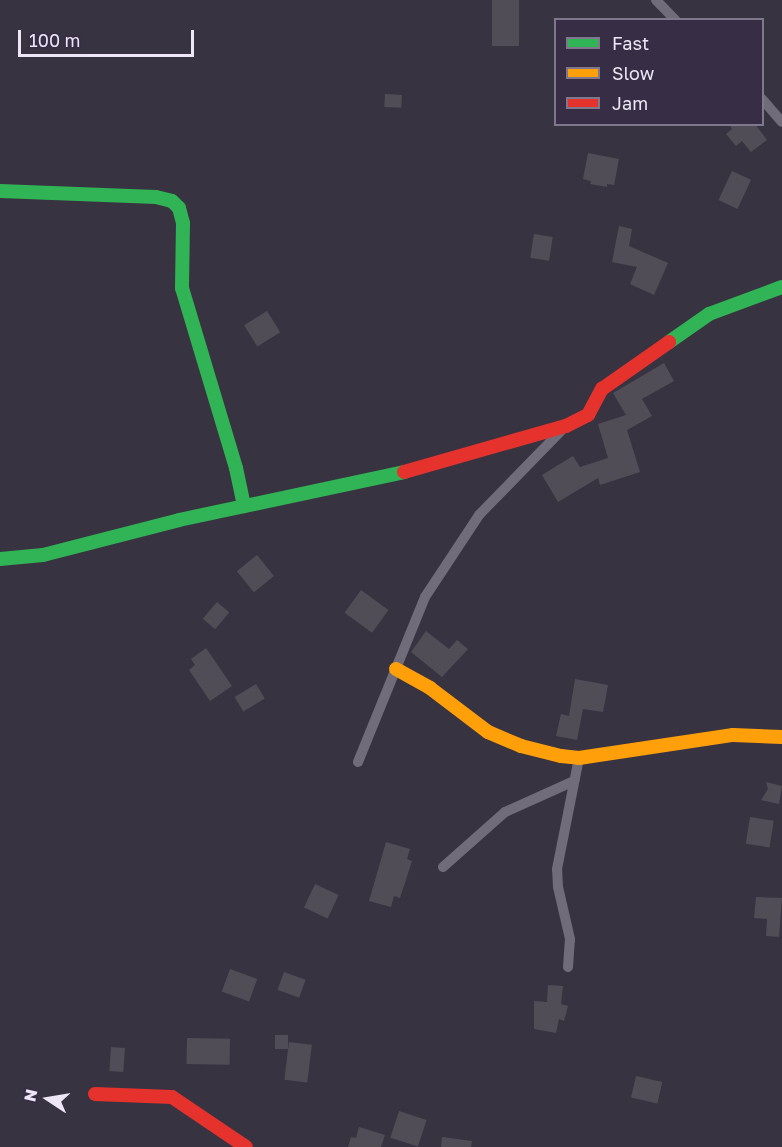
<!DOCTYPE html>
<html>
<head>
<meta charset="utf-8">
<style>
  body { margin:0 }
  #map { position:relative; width:782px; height:1147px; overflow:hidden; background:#383340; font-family:"Golos Text",sans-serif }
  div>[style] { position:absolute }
  .building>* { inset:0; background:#504d57; transform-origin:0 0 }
  .street>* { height:10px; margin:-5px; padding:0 5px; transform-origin:5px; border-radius:5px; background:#716c79 }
  .fast>* { height:14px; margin:-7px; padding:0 7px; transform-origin:7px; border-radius:7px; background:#30b455 }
  .slow>* { height:14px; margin:-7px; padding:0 7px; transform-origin:7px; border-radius:7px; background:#ff9f0a }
  .jam>* { height:14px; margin:-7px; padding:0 7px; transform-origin:7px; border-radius:7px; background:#e5322d }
  span { translate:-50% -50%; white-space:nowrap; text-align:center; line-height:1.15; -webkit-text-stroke:5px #372e45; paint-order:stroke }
  .legend { position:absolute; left:554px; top:18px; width:210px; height:108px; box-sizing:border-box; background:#372e45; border:2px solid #7f788c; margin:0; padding:8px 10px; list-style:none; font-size:18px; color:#ece6f6 }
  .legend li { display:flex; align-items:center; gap:12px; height:30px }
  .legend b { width:30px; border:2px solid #7f788c }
  .north { position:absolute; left:18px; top:1069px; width:60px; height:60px; -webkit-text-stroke:4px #372e45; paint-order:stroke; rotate:282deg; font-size:16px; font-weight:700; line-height:24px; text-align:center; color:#ece6f6 }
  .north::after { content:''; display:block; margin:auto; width:21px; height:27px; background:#ece6f6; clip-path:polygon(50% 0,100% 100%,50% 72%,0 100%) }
  .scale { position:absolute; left:18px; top:30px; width:176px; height:27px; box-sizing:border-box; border:3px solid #ece6f6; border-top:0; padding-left:8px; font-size:18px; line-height:21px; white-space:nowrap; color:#ece6f6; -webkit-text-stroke:4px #372e45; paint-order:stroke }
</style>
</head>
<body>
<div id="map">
  <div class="building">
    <i style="left:492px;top:0;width:27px;height:46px"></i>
    <i style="left:385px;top:94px;width:17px;height:13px;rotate:3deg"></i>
    <i style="clip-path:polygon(729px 124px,755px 124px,767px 140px,751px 152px,742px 141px,736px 146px,726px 134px,732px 129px)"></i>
    <i style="clip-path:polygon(588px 153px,619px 159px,614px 185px,607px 184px,607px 187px,590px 184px,591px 181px,583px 179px)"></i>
    <i style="left:732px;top:171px;width:21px;height:32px;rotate:25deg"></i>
    <i style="clip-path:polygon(619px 226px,632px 229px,629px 246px,668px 263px,654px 295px,630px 284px,637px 267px,612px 262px)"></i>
    <i style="left:534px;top:234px;width:19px;height:24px;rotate:9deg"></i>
    <i style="left:267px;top:311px;width:25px;height:27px;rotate:58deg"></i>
    <i style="clip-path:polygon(664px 363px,674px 381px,642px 399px,652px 416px,627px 430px,640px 472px,600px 485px,598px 478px,558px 502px,542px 475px,573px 456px,580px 467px,608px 458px,598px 424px,626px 415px,613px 393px)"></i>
    <i style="left:257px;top:555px;width:27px;height:26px;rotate:51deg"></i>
    <i style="left:361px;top:590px;width:34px;height:28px;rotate:36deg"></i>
    <i style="left:217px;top:602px;width:16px;height:22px;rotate:40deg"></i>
    <i style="clip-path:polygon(426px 631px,449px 649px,457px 640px,468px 649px,442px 677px,411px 652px)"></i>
    <i style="clip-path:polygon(206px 648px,232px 686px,210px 701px,189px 670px,195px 665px,191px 659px)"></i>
    <i style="clip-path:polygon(575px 679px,608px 685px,603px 712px,583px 709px,577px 740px,556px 736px,561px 714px,569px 716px)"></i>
    <i style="left:256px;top:684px;width:17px;height:25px;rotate:59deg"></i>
    <i style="clip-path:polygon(766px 782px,782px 786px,779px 804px,761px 800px,768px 789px)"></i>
    <i style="left:750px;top:817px;width:24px;height:27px;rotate:9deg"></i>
    <i style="clip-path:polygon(386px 842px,410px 849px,407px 859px,412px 861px,400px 898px,394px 896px,391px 907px,369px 901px)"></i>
    <i style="left:315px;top:884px;width:26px;height:26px;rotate:25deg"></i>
    <i style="clip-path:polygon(756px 897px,782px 898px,779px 937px,766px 936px,767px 919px,754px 918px)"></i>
    <i style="left:230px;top:969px;width:29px;height:24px;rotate:20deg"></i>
    <i style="left:284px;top:972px;width:23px;height:19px;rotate:20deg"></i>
    <i style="clip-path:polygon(548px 985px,563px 986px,561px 1004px,568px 1006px,564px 1021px,559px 1019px,556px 1033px,534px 1029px,534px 1001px,547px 1002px)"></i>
    <i style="left:275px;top:1035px;width:13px;height:14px"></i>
    <i style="left:187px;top:1038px;width:43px;height:26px;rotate:1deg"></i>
    <i style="left:289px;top:1042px;width:23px;height:38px;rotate:7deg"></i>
    <i style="left:111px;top:1047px;width:14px;height:24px;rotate:4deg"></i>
    <i style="left:636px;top:1076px;width:27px;height:22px;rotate:13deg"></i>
    <i style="left:399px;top:1111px;width:29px;height:28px;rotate:18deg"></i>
    <i style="clip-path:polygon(359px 1127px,385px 1135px,381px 1147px,348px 1147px,351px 1137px,356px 1138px)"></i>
    <i style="clip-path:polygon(442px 1137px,472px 1141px,471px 1147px,441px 1147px)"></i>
  </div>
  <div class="street">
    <i style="left:656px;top:0;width:28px;rotate:46deg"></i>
    <i style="left:762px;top:99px;width:30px;rotate:49deg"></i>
    <i style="left:358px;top:762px;width:178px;rotate:-67.9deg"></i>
    <i style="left:425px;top:597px;width:98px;rotate:-56.6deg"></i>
    <i style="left:479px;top:515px;width:120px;rotate:-45.7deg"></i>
    <i style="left:443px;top:867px;width:83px;rotate:-41.6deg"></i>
    <i style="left:505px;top:812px;width:76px;rotate:-24.2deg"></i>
    <i style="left:568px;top:967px;width:28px;rotate:-86deg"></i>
    <i style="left:570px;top:939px;width:53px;rotate:-103deg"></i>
    <i style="left:558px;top:887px;width:18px;rotate:-93deg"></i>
    <i style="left:557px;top:869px;width:113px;rotate:-78.8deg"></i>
  </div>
  <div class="fast">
    <i style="left:0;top:191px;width:156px;rotate:2.2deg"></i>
    <i style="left:156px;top:197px;width:16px;rotate:14deg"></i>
    <i style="left:172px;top:201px;width:10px;rotate:45deg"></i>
    <i style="left:179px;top:208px;width:16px;rotate:75deg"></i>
    <i style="left:183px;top:223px;width:65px;rotate:90.9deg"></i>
    <i style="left:182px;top:288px;width:188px;rotate:73.3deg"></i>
    <i style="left:236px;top:468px;width:39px;rotate:78deg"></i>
    <i style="left:669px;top:342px;width:49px;rotate:-35deg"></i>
    <i style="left:709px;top:314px;width:78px;rotate:-20.3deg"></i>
    <i style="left:0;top:559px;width:43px;rotate:-5.3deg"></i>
    <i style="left:43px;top:555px;width:140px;rotate:-14.4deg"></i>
    <i style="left:179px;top:520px;width:230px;rotate:-12deg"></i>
  </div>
  <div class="slow">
    <i style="left:396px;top:669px;width:39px;rotate:29deg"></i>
    <i style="left:430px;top:688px;width:73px;rotate:37.2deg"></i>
    <i style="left:488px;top:732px;width:36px;rotate:23deg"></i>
    <i style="left:521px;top:746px;width:41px;rotate:14deg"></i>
    <i style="left:561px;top:756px;width:18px;rotate:6deg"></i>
    <i style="left:579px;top:758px;width:156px;rotate:-8.5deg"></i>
    <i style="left:733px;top:735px;width:49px;rotate:2.3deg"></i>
  </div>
  <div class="jam">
    <i style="left:404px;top:472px;width:168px;rotate:-15.9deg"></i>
    <i style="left:566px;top:426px;width:25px;rotate:-27deg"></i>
    <i style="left:588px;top:415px;width:30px;rotate:-62deg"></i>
    <i style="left:602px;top:389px;width:82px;rotate:-35deg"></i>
    <i style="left:95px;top:1094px;width:77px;rotate:2.2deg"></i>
    <i style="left:172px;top:1097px;width:89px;rotate:34deg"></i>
  </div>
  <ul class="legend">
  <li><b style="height:8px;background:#30b455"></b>Fast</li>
  <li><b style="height:8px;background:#ff9f0a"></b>Slow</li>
  <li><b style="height:8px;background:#e5322d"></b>Jam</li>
  </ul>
  <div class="north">N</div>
  <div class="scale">100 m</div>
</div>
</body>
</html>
